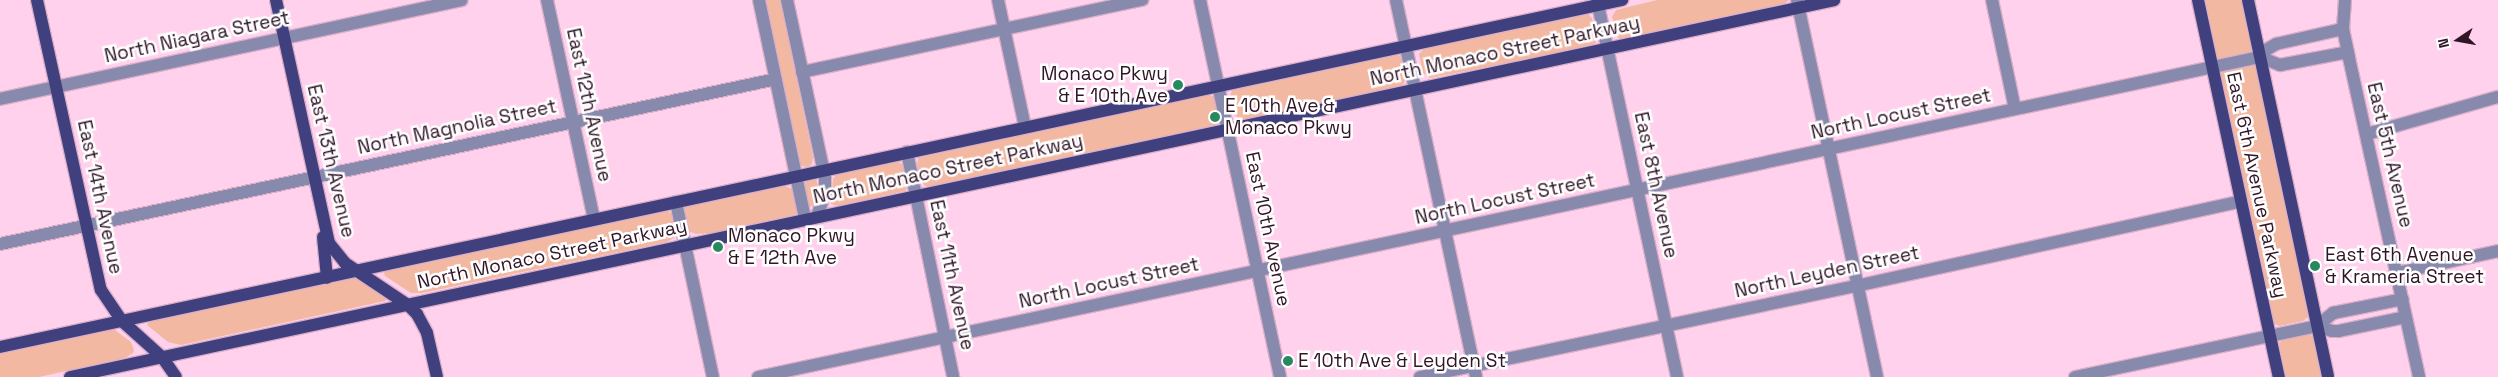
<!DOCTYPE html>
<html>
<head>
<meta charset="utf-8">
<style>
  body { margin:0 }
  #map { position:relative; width:2498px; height:377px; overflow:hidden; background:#ffd1ec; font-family:"Space Grotesk",sans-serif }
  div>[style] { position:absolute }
  .green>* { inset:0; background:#f3b8a1 }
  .roads { filter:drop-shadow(1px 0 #daafc9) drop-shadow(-1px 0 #daafc9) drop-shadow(0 1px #daafc9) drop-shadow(0 -1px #daafc9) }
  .minor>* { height:12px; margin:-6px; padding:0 6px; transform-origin:6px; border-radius:6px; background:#8789ad }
  .major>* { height:12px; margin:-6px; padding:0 6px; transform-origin:6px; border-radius:6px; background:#41407e }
  .dots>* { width:14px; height:14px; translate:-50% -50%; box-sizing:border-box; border:2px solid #fff; border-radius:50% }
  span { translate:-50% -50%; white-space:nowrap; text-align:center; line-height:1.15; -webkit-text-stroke:5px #fff; paint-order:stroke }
  .street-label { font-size:19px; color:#301527 }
  .poi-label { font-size:19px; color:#301527 }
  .right { translate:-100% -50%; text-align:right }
  .left { translate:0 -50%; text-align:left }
  .north { position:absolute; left:2433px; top:15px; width:50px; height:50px; -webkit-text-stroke:4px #fff; paint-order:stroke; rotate:258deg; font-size:14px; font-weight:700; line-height:20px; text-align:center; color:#301527 }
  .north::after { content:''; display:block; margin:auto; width:18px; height:22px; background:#301527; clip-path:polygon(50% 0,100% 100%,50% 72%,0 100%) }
</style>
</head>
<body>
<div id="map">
  <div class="green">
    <i style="clip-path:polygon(763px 0,780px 0,813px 157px,812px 164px,808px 167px,802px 166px,798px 162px)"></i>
    <i style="clip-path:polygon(1657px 0,1789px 0,1783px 5px,1621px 39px,1618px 38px,1612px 17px,1616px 10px)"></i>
    <i style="clip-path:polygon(2204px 0,2242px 0,2308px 313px,2308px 317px,2303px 321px,2279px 326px,2273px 323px)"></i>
    <i style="clip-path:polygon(1588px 14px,1592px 18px,1596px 42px,1593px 46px,1430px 78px,1423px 73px,1419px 54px,1424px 49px)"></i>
    <i style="clip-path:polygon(1398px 54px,1403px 60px,1406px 77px,1403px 86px,1241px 121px,1234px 114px,1230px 95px,1233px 89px)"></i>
    <i style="clip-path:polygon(1208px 94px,1214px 97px,1219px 119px,1218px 124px,1214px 126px,930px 186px,925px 186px,920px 179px,917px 164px,919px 156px)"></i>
    <i style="clip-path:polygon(897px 161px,902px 164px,907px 188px,905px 191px,837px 206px,831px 204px,833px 179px,838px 173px)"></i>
    <i style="clip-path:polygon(816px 179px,819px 189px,817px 201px,812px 206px,808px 207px,803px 183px)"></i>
    <i style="clip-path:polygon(783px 185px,792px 189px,797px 213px,795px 215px,712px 233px,696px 234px,688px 231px,684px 208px,687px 205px)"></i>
    <i style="clip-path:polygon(667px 210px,672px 214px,676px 233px,675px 237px,667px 242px,422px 293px,411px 293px,385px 276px,384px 273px,386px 269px)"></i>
    <i style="clip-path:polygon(354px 276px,387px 298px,385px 301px,181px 345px,168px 342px,147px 325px,150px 321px)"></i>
    <i style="clip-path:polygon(110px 329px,115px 330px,131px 342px,134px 350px,133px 353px,125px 358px,39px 377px,0 377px,0 352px)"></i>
    <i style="clip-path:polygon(2309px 334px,2315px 338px,2324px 377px,2286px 377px,2279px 343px,2284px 339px)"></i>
  </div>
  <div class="roads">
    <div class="minor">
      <i style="left:547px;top:0;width:224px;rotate:77.9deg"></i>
      <i style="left:759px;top:0;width:224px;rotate:78.1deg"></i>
      <i style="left:787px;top:0;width:182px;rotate:77.9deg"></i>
      <i style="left:825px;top:178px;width:16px;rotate:90deg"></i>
      <i style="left:825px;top:194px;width:23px;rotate:110deg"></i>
      <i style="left:998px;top:0;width:130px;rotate:78deg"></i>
      <i style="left:1200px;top:0;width:385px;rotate:78deg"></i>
      <i style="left:1396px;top:0;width:385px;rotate:78deg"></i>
      <i style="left:1597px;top:0;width:385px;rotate:78deg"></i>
      <i style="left:1797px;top:0;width:385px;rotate:78deg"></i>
      <i style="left:1992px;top:0;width:111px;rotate:78.1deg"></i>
      <i style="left:2345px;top:0;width:29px;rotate:94deg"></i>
      <i style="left:2343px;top:29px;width:30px;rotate:78deg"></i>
      <i style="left:2349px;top:58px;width:327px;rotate:77.6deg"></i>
      <i style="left:2260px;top:57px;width:22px;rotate:22deg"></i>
      <i style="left:2280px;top:65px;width:69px;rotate:-10.8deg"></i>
      <i style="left:802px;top:72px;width:348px;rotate:-12deg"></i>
      <i style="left:0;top:99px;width:472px;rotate:-12.1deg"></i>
      <i style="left:2367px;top:134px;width:136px;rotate:-15.8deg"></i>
      <i style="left:907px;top:152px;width:230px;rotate:78.4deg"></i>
      <i style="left:676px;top:202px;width:179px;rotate:78.1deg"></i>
      <i style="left:0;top:244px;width:793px;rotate:-12deg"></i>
      <i style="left:2397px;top:273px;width:103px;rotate:-12.3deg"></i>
      <i style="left:2317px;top:326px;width:21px;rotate:-39deg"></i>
      <i style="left:2333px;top:313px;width:71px;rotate:-11.3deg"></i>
      <i style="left:758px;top:377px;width:1536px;rotate:-12.03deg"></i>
      <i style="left:2260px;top:57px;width:9px;rotate:-49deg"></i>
      <i style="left:2266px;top:50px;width:12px;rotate:-31deg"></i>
      <i style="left:2276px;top:44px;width:69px;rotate:-12.6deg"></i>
      <i style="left:1420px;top:377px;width:445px;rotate:-11.8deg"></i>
      <i style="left:1856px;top:286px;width:394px;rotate:-12.4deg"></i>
      <i style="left:2075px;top:377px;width:247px;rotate:-11.9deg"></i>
      <i style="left:2317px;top:326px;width:16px;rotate:18deg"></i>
      <i style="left:2332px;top:331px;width:7px"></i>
      <i style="left:2339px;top:331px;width:68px;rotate:-11.8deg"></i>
    </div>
    <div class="major">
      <i style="left:37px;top:0;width:297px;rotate:77.6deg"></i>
      <i style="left:101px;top:290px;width:37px;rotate:56deg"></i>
      <i style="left:122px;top:321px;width:54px;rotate:42deg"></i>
      <i style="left:162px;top:357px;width:24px;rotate:55deg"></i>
      <i style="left:276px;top:0;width:249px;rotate:77.7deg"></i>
      <i style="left:329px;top:243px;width:26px;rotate:51deg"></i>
      <i style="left:345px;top:263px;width:76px;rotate:33.7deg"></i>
      <i style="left:408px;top:305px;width:13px;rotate:45deg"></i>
      <i style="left:417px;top:314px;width:21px;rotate:62deg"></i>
      <i style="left:427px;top:333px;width:45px;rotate:77.2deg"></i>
      <i style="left:2198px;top:0;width:386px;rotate:77.9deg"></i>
      <i style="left:2248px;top:0;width:385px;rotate:78deg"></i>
      <i style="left:323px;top:237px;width:41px;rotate:84.4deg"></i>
      <i style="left:0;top:347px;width:1659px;rotate:-12.08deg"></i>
      <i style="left:70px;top:377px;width:1804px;rotate:-12.06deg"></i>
    </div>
  </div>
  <div class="dots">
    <i style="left:1178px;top:85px;background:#288961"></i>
    <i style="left:1215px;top:117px;background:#288961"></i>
    <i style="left:718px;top:247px;background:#288961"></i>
    <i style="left:2315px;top:266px;background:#288961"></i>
    <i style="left:1288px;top:361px;background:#288961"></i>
  </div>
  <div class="street-label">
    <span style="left:197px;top:37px;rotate:-12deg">North Niagara Street</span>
    <span style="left:1505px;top:51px;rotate:-12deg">North Monaco Street Parkway</span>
    <span style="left:589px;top:105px;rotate:78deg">East 12th Avenue</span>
    <span style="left:1901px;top:114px;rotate:-12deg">North Locust Street</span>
    <span style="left:457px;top:127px;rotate:-12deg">North Magnolia Street</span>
    <span style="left:2390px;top:155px;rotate:77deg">East 5th Avenue</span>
    <span style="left:331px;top:161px;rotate:77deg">East 13th Avenue</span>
    <span style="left:948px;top:169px;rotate:-12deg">North Monaco Street Parkway</span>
    <span style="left:1656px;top:185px;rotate:78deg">East 8th Avenue</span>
    <span style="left:2257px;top:185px;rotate:78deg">East 6th Avenue Parkway</span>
    <span style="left:100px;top:197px;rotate:78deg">East 14th Avenue</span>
    <span style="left:1505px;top:199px;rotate:-12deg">North Locust Street</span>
    <span style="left:1268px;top:229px;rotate:78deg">East 10th Avenue</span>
    <span style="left:552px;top:254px;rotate:-12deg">North Monaco Street Parkway</span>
    <span style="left:1827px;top:272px;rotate:-12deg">North Leyden Street</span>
    <span style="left:952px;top:275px;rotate:78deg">East 11th Avenue</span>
    <span style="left:1109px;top:283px;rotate:-12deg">North Locust Street</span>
  </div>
  <div class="poi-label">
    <span class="right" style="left:1168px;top:85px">Monaco Pkwy<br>&amp; E 10th Ave</span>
    <span class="left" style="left:1225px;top:117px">E 10th Ave &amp;<br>Monaco Pkwy</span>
    <span class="left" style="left:728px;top:247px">Monaco Pkwy<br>&amp; E 12th Ave</span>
    <span class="left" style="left:2325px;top:266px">East 6th Avenue<br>&amp; Krameria Street</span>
    <span class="left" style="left:1298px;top:361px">E 10th Ave &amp; Leyden St</span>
  </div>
  <div class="north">N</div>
</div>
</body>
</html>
